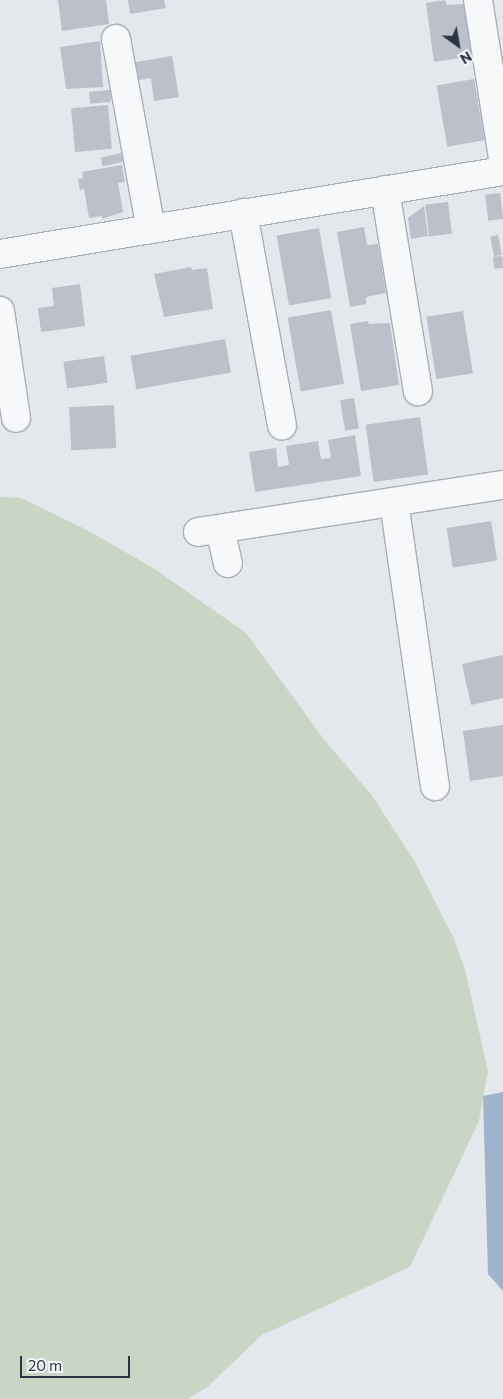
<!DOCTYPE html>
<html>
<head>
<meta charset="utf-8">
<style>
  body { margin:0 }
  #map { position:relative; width:503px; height:1399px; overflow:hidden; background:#e4e7ec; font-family:Commissioner,sans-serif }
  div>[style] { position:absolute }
  .green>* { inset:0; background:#c9d6c5 }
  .water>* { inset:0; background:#9fb4cc }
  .building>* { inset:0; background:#bbc0ca; transform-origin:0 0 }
  .roads { filter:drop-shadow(1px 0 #a9aeb7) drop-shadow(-1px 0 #a9aeb7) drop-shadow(0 1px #a9aeb7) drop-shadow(0 -1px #a9aeb7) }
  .minor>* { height:28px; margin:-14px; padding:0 14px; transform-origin:14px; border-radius:14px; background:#f7f8fa }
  span { translate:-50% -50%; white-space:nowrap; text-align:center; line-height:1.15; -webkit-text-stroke:4.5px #f4f6f9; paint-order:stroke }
  .north { position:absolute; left:433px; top:20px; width:50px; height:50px; -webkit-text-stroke:4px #f4f6f9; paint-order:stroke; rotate:148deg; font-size:14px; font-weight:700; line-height:20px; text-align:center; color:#2b3445 }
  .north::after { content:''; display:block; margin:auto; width:18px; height:22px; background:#2b3445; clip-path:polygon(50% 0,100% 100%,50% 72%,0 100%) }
  .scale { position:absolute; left:20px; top:1356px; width:110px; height:22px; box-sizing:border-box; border:2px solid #2b3445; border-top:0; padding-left:6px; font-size:15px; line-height:18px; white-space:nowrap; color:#2b3445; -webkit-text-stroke:4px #f4f6f9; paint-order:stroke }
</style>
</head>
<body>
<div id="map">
  <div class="green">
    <i style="clip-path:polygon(0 497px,21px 498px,87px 530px,155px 569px,246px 633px,326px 742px,371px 794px,415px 862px,454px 939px,465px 970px,488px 1071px,479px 1121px,410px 1267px,262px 1335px,207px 1387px,188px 1399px,0 1399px)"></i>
  </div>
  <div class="water">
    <i style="clip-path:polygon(503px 1092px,503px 1291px,488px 1274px,483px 1096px)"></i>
  </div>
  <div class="building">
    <i style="clip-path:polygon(58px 0,106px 0,109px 24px,62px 31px)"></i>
    <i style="clip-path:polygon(128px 0,164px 0,166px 8px,130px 14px)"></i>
    <i style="clip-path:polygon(445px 0,447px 5px,464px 4px,473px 56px,434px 62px,426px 3px)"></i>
    <i style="clip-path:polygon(100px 41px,103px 87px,66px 89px,60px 47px)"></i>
    <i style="clip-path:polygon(172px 56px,179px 97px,154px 101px,151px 78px,134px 81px,131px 63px)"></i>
    <i style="left:474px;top:79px;width:62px;height:38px;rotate:80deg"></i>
    <i style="left:110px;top:90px;width:12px;height:21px;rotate:85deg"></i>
    <i style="left:108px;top:105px;width:44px;height:37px;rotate:85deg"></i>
    <i style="left:121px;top:153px;width:9px;height:21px;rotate:77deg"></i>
    <i style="clip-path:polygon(122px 165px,125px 182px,118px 183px,123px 212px,102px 219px,102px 216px,89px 218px,84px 189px,80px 190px,78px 179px,83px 178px,82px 172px)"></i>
    <i style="left:500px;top:193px;width:26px;height:15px;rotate:83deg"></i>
    <i style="left:448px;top:202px;width:32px;height:23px;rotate:83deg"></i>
    <i style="clip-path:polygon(424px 206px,428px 236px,411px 239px,408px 218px)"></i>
    <i style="clip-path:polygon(364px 227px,367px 245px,378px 244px,386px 293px,366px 297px,366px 304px,350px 307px,337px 232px)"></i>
    <i style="left:319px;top:228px;width:71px;height:43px;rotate:80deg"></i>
    <i style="left:498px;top:235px;width:20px;height:8px;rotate:79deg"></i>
    <i style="left:502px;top:256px;width:12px;height:9px;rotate:85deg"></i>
    <i style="clip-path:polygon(191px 267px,192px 270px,207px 268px,213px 309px,164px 317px,154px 274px)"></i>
    <i style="clip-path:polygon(80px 284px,85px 326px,41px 332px,38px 308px,54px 306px,52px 288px)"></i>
    <i style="left:331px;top:310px;width:75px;height:44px;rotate:80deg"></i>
    <i style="left:463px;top:311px;width:63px;height:37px;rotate:81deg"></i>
    <i style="clip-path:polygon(368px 321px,369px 324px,390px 323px,399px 385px,361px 391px,350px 324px)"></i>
    <i style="left:225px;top:339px;width:34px;height:96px;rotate:80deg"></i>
    <i style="left:104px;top:356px;width:27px;height:41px;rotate:82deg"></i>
    <i style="left:354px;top:398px;width:31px;height:14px;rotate:81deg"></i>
    <i style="left:114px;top:405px;width:43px;height:45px;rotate:87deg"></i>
    <i style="left:420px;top:417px;width:58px;height:55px;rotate:82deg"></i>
    <i style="clip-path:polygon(355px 435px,361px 476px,255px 492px,249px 452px,276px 448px,278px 467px,289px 465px,286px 446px,318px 441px,321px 459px,331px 458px,328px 440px)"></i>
    <i style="left:491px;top:521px;width:40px;height:45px;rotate:81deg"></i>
    <i style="clip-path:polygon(503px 655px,503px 698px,471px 705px,462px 664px)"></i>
    <i style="clip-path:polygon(503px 725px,503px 776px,470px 781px,463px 731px)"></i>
  </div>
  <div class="roads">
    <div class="minor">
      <i style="left:478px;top:0;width:160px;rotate:81deg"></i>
      <i style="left:116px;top:39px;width:193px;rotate:79.6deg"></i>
      <i style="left:385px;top:190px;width:204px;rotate:80.7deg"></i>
      <i style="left:243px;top:213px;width:216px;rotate:79.6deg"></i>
      <i style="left:0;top:254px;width:510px;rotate:-9.37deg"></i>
      <i style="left:0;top:311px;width:108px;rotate:81.5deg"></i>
      <i style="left:394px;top:502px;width:287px;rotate:81.8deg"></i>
      <i style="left:220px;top:529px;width:35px;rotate:77deg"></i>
      <i style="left:198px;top:532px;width:309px;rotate:-8.8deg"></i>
    </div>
  </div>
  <div class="north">N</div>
  <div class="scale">20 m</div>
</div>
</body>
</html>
